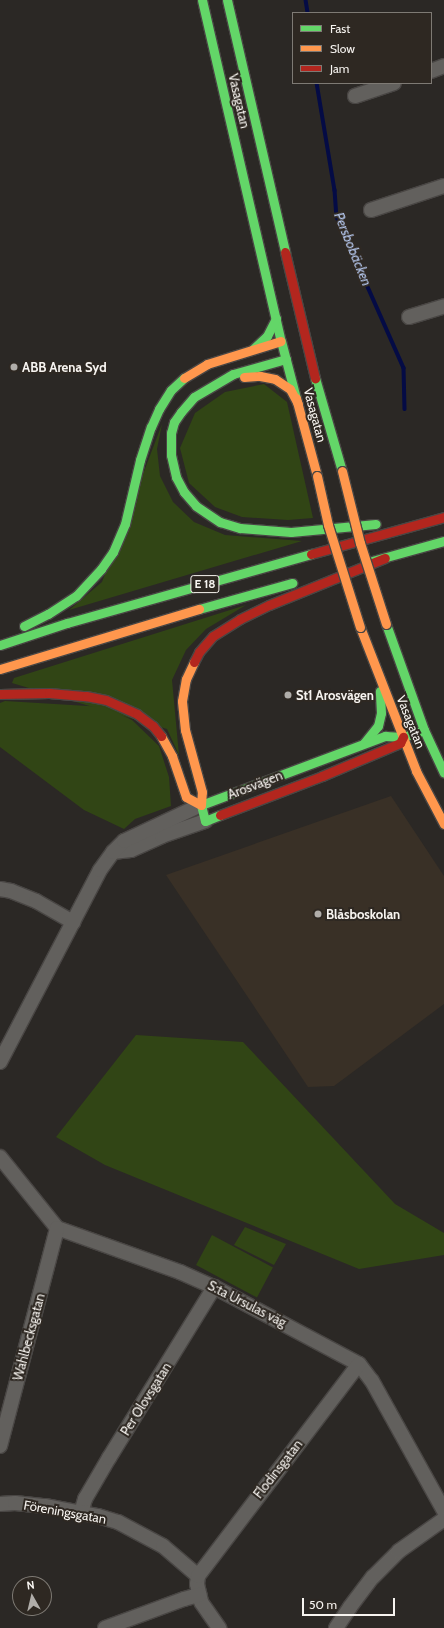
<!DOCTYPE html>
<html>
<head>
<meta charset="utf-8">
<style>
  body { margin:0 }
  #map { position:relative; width:444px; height:1628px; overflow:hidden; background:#2b2825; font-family:Cabin,sans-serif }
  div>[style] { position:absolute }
  .built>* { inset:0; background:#393026 }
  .green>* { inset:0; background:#314515; transform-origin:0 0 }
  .stream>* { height:3.5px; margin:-1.75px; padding:0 1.75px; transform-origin:1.75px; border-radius:1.75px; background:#040b45 }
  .roads { filter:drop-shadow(1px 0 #494644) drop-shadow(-1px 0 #494644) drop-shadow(0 1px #494644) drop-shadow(0 -1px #494644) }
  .street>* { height:14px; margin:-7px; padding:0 7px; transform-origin:7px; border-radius:7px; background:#62605d }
  .fast>* { height:9px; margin:-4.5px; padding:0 4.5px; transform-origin:4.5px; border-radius:4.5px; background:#63d668 }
  .slow>* { height:9px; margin:-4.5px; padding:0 4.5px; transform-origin:4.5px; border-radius:4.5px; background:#ff974d }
  .jam>* { height:9px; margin:-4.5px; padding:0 4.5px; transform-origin:4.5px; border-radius:4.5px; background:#b3261e }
  .bridges { filter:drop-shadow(1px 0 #494644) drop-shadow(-1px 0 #494644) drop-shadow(0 1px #494644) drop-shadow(0 -1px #494644) }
  .slow-bridge>* { height:9px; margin:-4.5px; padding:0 4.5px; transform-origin:4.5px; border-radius:4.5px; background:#ff974d }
  .dots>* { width:11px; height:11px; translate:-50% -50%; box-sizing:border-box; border:2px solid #2e2822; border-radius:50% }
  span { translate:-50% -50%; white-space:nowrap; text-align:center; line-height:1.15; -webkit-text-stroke:4px #2e2822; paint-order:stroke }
  .shield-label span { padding:1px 3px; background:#2e2822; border:1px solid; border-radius:3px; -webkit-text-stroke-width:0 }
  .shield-label { font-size:12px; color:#f7f4f0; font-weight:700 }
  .street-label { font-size:13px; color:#f7f4f0 }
  .poi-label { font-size:13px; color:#f7f4f0; font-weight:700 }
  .left { translate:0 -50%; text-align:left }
  .water-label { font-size:14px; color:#b8cbf2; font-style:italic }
  .legend { position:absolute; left:292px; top:12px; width:140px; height:72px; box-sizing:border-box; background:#2e2822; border:1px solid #7e7a74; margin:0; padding:5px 7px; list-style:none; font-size:12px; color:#f7f4f0 }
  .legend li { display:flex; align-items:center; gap:8px; height:20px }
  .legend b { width:20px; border:1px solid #7e7a74 }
  .north { position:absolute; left:12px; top:1576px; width:40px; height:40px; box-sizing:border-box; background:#2e2822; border:1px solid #7e7a74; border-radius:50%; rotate:352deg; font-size:11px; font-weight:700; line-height:16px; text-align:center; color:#f7f4f0 }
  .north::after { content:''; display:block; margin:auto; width:14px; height:18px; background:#b0ada9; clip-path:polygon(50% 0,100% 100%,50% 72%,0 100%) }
  .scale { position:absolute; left:302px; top:1598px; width:93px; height:18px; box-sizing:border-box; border:2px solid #f7f4f0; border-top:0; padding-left:5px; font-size:12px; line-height:14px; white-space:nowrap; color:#f7f4f0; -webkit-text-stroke:3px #2e2822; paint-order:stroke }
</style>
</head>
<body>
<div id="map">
  <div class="built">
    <i style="clip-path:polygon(391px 796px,444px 876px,444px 1004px,334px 1086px,308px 1087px,166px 875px)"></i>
  </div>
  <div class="green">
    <i style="clip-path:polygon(264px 384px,287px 402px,313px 518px,288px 520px,242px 517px,215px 507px,189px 483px,180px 448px,195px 413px,225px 392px)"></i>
    <i style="clip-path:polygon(162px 424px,157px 449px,160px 476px,173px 502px,194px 522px,225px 535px,302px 541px,69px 610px,102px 582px)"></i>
    <i style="clip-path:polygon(246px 605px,206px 629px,186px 650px,172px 680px,179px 755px,167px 729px,12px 683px,14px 678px)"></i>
    <i style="clip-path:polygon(5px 701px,104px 707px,132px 720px,159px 746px,169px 777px,171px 806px,135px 819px,124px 829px,84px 810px,0 747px,0 703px)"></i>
    <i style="clip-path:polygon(136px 1035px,243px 1042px,395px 1204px,444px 1233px,444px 1255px,359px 1269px,105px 1165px,56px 1137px)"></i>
    <i style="clip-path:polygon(245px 1227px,286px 1244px,274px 1265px,234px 1245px)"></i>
    <i style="left:212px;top:1235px;width:69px;height:34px;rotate:28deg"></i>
  </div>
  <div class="stream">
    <i style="left:306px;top:0;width:13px;rotate:81deg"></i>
    <i style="left:317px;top:83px;width:109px;rotate:80.5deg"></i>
    <i style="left:335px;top:190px;width:27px;rotate:86deg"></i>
    <i style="left:337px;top:217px;width:165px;rotate:66.1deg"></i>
    <i style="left:404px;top:368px;width:41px;rotate:88.6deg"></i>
  </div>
  <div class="roads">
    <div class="street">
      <i style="left:431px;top:71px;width:14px;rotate:-21deg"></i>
      <i style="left:355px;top:96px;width:41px;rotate:-18.4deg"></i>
      <i style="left:371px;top:210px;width:77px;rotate:-18.2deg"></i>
      <i style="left:409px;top:317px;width:37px;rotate:-17deg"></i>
      <i style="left:113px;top:852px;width:18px;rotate:-6deg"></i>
      <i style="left:131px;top:850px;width:34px;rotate:-24deg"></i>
      <i style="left:162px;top:836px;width:46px;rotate:-19.2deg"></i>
      <i style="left:0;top:889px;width:11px;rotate:10deg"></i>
      <i style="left:11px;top:891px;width:27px;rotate:22deg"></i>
      <i style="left:36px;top:901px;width:43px;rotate:29.6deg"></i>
      <i style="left:0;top:1062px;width:216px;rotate:-62.5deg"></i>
      <i style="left:100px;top:870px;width:22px;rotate:-54deg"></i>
      <i style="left:113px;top:852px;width:16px;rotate:-45deg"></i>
      <i style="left:124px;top:841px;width:85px;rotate:-25.1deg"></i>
      <i style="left:0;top:1157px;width:91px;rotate:51.2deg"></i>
      <i style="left:57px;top:1228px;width:131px;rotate:19.7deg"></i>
      <i style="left:180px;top:1272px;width:37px;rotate:24deg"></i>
      <i style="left:214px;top:1287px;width:164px;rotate:28deg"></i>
      <i style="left:359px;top:1364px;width:21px;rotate:53deg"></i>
      <i style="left:372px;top:1381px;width:149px;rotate:61deg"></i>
      <i style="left:0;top:1446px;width:225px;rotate:-75.3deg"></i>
      <i style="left:0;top:1504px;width:15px;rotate:-4deg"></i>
      <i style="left:15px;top:1503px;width:30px;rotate:6deg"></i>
      <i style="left:45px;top:1506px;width:54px;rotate:10.7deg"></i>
      <i style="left:98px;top:1516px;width:21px;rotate:17deg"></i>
      <i style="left:118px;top:1522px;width:51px;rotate:28.1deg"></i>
      <i style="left:163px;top:1546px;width:46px;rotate:40.6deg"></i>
      <i style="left:198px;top:1576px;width:8px;rotate:97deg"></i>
      <i style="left:197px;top:1584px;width:18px;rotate:77deg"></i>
      <i style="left:201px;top:1602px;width:32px;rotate:55deg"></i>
      <i style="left:81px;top:1513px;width:15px;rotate:-74deg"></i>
      <i style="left:85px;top:1499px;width:48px;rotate:-59.7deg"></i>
      <i style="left:109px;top:1458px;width:201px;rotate:-58.4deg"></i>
      <i style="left:198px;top:1576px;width:266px;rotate:-52.8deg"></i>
      <i style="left:105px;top:1628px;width:84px;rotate:-20.2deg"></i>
      <i style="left:184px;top:1599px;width:16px;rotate:-15deg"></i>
      <i style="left:336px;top:1628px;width:25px;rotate:-56deg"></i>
      <i style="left:350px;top:1607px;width:38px;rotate:-53deg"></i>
      <i style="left:373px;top:1577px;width:37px;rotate:-45deg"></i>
      <i style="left:399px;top:1551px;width:55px;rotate:-35.4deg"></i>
    </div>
    <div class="fast">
      <i style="left:202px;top:0;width:350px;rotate:77deg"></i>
      <i style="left:281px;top:341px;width:59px;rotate:75.3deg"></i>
      <i style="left:227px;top:0;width:259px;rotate:77deg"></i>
      <i style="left:253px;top:349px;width:19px;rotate:-43deg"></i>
      <i style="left:267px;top:336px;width:20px;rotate:-63deg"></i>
      <i style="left:286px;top:359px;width:55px;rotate:164.2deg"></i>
      <i style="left:233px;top:374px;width:45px;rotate:149.5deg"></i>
      <i style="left:194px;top:397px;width:20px;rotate:131deg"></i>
      <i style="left:181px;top:412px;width:12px;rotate:125deg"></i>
      <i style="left:174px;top:422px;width:11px;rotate:105deg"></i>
      <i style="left:171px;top:433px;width:22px;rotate:90deg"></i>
      <i style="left:171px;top:455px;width:23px;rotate:77deg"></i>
      <i style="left:176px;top:477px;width:17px;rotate:62deg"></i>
      <i style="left:184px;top:492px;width:18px;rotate:49deg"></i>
      <i style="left:196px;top:506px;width:29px;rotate:34deg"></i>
      <i style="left:220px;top:522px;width:21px;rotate:17deg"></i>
      <i style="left:240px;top:528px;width:51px;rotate:4.5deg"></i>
      <i style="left:291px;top:532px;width:85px;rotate:-5.4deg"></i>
      <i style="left:315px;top:378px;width:97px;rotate:73.8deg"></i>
      <i style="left:372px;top:561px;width:75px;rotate:-15.5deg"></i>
      <i style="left:199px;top:609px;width:97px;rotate:-15.6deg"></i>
      <i style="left:386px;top:624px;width:113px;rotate:70.3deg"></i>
      <i style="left:424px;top:730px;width:47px;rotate:65.1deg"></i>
      <i style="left:24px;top:626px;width:27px;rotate:-27deg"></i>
      <i style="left:48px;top:614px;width:33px;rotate:-33deg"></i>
      <i style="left:76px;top:596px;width:37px;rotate:-47deg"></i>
      <i style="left:101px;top:569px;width:21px;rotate:-55deg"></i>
      <i style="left:113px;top:552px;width:30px;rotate:-67deg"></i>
      <i style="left:125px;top:524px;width:66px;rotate:-76.8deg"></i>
      <i style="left:140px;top:460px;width:35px;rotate:-72deg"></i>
      <i style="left:151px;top:427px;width:20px;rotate:-66deg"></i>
      <i style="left:159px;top:409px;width:22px;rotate:-58deg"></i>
      <i style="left:171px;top:390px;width:18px;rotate:-43deg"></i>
      <i style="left:0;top:645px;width:71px;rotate:-18.2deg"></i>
      <i style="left:67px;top:623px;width:254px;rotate:-15.8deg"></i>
      <i style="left:364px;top:743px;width:22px;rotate:-51deg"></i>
      <i style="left:378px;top:726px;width:13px;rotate:-77deg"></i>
      <i style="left:381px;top:713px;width:22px;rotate:-93deg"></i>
      <i style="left:220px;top:815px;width:16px;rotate:158deg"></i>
      <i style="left:205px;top:821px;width:16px;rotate:-104deg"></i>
      <i style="left:201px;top:805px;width:197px;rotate:-20.6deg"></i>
      <i style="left:385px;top:736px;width:18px;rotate:3deg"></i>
      <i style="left:403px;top:737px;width:22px;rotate:-18deg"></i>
    </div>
    <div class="slow">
      <i style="left:244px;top:377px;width:16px;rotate:-4deg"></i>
      <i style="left:260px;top:376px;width:15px;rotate:11deg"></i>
      <i style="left:275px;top:379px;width:18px;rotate:34deg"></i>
      <i style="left:290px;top:389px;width:17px;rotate:62deg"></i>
      <i style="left:184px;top:378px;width:27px;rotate:-31deg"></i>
      <i style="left:207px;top:364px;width:77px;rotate:-17.3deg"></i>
      <i style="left:296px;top:398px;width:81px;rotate:74.9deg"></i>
      <i style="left:360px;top:627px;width:155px;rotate:68.7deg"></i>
      <i style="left:416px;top:771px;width:60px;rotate:62.2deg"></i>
      <i style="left:0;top:669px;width:208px;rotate:-16.8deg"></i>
      <i style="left:161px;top:736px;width:23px;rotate:61deg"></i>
      <i style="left:172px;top:756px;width:43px;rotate:71.1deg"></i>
      <i style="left:186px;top:797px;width:17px;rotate:28deg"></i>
      <i style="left:201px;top:805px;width:13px;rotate:-86deg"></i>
      <i style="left:202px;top:792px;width:64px;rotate:-105.3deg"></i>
      <i style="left:185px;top:730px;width:29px;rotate:-96deg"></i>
      <i style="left:182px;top:701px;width:22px;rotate:-80deg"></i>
      <i style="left:186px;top:679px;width:19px;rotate:-65deg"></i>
    </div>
    <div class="jam">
      <i style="left:285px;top:252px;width:130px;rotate:76.6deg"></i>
      <i style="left:311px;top:554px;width:138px;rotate:-15.5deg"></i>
      <i style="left:194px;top:662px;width:11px;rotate:-63deg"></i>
      <i style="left:199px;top:652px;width:21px;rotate:-49deg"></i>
      <i style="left:213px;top:636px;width:32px;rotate:-32deg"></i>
      <i style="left:240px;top:619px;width:32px;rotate:-26deg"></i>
      <i style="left:269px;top:605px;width:125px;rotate:-22.1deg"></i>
      <i style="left:0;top:694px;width:49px;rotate:-1.2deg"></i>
      <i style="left:49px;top:693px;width:37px;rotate:5deg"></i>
      <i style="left:86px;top:696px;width:20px;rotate:11deg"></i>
      <i style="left:106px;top:700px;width:34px;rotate:24deg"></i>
      <i style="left:137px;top:714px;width:20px;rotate:37deg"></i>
      <i style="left:153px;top:726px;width:13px;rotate:51deg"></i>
      <i style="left:220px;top:815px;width:109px;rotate:-20.9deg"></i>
      <i style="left:322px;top:776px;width:85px;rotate:-22.9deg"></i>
      <i style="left:400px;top:743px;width:7px;rotate:-63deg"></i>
    </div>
  </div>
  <div class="bridges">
    <div class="slow-bridge">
      <i style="left:342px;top:471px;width:74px;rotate:76deg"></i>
      <i style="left:360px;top:543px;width:85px;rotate:72.2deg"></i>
      <i style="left:317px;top:476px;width:50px;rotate:77.3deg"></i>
      <i style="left:328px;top:525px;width:107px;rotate:72.6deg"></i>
    </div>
  </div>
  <div class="dots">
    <i style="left:14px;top:367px;background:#b0ada9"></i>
    <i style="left:288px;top:695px;background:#b0ada9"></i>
    <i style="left:318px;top:914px;background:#b0ada9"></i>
  </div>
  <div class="shield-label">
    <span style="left:205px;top:584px">E 18</span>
  </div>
  <div class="street-label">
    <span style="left:239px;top:101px;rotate:77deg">Vasagatan</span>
    <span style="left:315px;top:415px;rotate:75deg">Vasagatan</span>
    <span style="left:411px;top:722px;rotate:68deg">Vasagatan</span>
    <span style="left:255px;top:785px;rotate:-21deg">Arosvägen</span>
    <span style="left:247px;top:1304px;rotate:27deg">S:ta Ursulas väg</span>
    <span style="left:29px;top:1337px;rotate:-75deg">Wahlbecksgatan</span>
    <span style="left:146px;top:1399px;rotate:-58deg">Per Olovsgatan</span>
    <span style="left:278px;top:1469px;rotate:-52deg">Flodinsgatan</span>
    <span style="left:65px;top:1512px;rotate:10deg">Föreningsgatan</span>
  </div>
  <div class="poi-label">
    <span class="left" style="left:22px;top:367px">ABB Arena Syd</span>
    <span class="left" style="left:296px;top:695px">St1 Arosvägen</span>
    <span class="left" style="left:326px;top:914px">Blåsboskolan</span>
  </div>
  <div class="water-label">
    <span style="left:353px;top:249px;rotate:68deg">Persbobäcken</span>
  </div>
  <ul class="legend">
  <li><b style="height:5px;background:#63d668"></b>Fast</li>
  <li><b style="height:5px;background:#ff974d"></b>Slow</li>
  <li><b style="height:5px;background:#b3261e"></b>Jam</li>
  </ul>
  <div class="north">N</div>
  <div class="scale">50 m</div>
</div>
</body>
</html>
